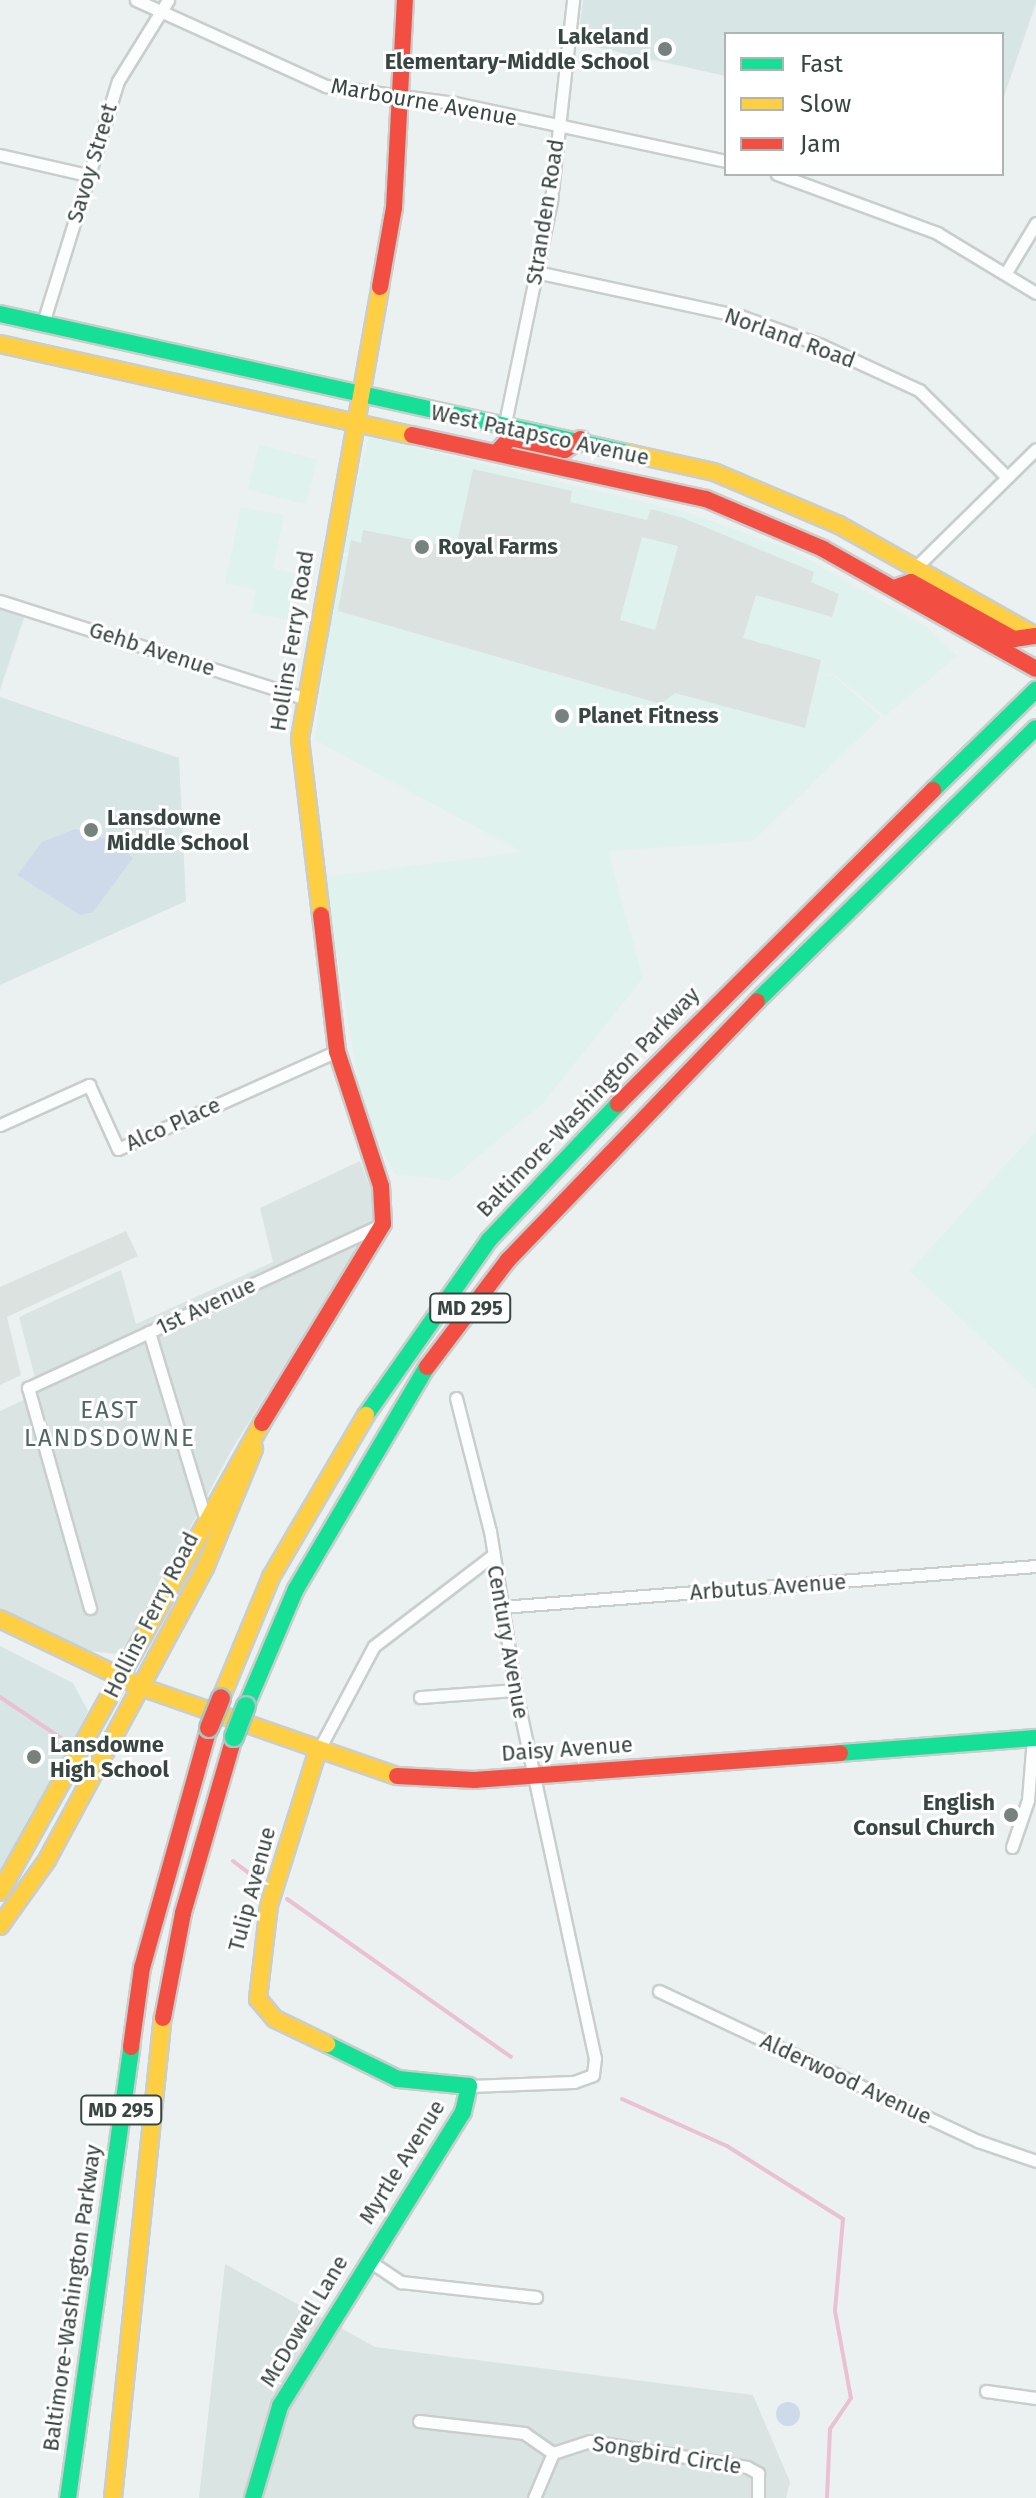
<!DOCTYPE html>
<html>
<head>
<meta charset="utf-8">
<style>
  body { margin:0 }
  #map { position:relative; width:1036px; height:2498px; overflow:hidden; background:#ebf1f0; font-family:"Fira Sans",sans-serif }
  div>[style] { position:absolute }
  .residential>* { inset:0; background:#dae4e2 }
  .commercial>* { inset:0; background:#dff2ed; transform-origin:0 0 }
  .education>* { inset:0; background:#d7e6e5 }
  .green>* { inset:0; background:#cedae9 }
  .round { border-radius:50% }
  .parking>* { inset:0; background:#dce2e0 }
  .stream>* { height:4px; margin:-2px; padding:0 2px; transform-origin:2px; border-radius:2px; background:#eac0d3 }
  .roads { filter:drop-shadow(2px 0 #c9cecd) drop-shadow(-2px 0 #c9cecd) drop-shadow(0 2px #c9cecd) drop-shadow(0 -2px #c9cecd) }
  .street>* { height:11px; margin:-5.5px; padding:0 5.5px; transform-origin:5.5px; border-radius:5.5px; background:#fcfdfd }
  .fast>* { height:16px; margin:-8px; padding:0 8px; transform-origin:8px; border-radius:8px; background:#16e098 }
  .slow>* { height:16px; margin:-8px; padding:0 8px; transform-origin:8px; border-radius:8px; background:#ffcf43 }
  .jam>* { height:16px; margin:-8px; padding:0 8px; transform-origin:8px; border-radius:8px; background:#f24e42 }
  .bridges { filter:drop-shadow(2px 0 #a9c6c0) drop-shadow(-2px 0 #a9c6c0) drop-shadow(0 2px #a9c6c0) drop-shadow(0 -2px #a9c6c0) }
  .fast-bridge>* { height:18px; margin:-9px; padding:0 9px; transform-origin:9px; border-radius:9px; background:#16e098 }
  .jam-bridge>* { height:18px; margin:-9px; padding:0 9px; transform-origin:9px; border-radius:9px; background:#f24e42 }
  .dots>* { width:22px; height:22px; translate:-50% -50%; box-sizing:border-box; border:4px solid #fff; border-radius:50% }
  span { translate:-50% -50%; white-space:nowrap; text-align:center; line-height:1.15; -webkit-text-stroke:6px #fff; paint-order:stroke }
  .shield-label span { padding:2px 6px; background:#fff; border:2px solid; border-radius:6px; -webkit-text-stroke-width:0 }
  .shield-label { font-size:20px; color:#384642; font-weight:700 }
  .poi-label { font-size:22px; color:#384642; font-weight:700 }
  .right { translate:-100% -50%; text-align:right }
  .left { translate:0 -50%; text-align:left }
  .street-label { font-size:22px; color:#384642 }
  .neighbourhood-label { font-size:24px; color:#506762; letter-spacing:2px }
  .legend { position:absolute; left:724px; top:32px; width:280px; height:144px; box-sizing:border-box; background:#fff; border:2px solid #afb5b3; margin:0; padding:10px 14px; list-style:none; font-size:24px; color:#384642 }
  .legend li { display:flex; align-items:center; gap:16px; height:40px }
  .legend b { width:40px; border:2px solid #afb5b3 }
</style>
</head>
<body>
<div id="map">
  <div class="residential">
    <i style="clip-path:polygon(360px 1161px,376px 1203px,373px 1221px,231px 1451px,129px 1642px,115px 1654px,84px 1650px,0 1609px,0 1411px,39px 1393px,19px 1317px,121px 1270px,136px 1324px,273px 1262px,260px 1208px)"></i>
    <i style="clip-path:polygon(225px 2264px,375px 2347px,753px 2395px,790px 2482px,786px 2498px,199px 2498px)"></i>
  </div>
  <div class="commercial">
    <i style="clip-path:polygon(369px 437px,686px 512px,792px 550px,927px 627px,957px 656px,885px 716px,836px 676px,748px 655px,835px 677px,881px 717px,753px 841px,608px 851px,643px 978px,543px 1103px,450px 1180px,394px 1174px,363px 1110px,324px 877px,522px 852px,315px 740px,338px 554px,692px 642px,339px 551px)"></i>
    <i style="left:259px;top:445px;width:60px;height:46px;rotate:14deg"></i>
    <i style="clip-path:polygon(241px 507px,284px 515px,273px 568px,293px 573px,291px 621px,251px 612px,256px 590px,225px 583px)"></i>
    <i style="clip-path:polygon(1036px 1131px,1036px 1389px,910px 1271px)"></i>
  </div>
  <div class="education">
    <i style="clip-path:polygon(583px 0,1036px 0,1036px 3px,1002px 102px,1002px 34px,726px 34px,726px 76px,577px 43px)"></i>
    <i style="clip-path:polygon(0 608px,25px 615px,0 690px)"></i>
    <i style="clip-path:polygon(0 697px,179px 758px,186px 901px,0 985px)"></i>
    <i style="clip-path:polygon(0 1646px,73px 1683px,88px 1711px,0 1881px)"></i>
  </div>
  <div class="green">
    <i style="clip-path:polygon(75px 829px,114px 841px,133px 858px,93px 912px,80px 915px,17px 875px,42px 842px)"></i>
    <i class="round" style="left:776px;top:2402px;width:24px;height:24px"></i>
  </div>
  <div class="parking">
    <i style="clip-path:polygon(evenodd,473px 469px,572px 491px,570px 502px,596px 508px,647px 520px,651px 509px,683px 518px,814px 572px,811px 582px,839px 594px,832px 617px,756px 595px,743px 638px,821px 660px,805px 728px,675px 693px,661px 704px,338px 611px,351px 540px,361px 543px,363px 530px,456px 548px,473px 469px,642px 537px,678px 546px,655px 630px,620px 620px,642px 537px)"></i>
    <i style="clip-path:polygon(126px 1231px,138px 1256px,7px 1317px,21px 1375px,0 1385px,0 1287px)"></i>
  </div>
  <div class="stream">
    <i style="left:0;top:1697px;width:73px;rotate:33.9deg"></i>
    <i style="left:233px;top:1861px;width:30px;rotate:37deg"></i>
    <i style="left:287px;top:1899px;width:274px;rotate:35.2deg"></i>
    <i style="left:622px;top:2099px;width:115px;rotate:24.1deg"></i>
    <i style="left:727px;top:2146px;width:137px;rotate:32.2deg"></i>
    <i style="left:843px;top:2219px;width:92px;rotate:95deg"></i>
    <i style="left:835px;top:2311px;width:88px;rotate:79.6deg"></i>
    <i style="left:851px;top:2398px;width:37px;rotate:124deg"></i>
    <i style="left:830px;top:2429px;width:69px;rotate:92.5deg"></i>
  </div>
  <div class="roads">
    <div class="street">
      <i style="left:136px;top:0;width:209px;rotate:24.4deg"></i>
      <i style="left:326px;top:86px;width:130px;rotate:7.5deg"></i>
      <i style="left:455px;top:103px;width:277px;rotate:12.1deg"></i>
      <i style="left:0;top:155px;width:89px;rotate:12.9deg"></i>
      <i style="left:777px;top:174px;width:171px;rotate:20.2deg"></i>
      <i style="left:937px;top:233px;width:116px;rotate:31.2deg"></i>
      <i style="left:1007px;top:271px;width:56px;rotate:-58.9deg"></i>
      <i style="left:536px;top:272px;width:209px;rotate:12.2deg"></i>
      <i style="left:740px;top:316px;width:86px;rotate:19.7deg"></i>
      <i style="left:821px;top:345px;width:108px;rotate:24.7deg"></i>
      <i style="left:919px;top:390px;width:124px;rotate:44.7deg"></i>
      <i style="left:43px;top:323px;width:253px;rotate:-72.8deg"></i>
      <i style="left:118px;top:81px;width:95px;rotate:-58.3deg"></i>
      <i style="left:505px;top:423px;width:228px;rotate:-78.3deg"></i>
      <i style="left:551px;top:200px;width:201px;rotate:-83.7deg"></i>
      <i style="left:914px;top:569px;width:171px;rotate:-44.5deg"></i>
      <i style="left:0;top:601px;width:319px;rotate:17.7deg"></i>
      <i style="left:0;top:1125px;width:98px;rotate:-24.2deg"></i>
      <i style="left:89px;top:1085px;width:70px;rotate:65.6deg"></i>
      <i style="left:118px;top:1149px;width:240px;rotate:-24.1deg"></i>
      <i style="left:149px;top:1332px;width:193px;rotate:73.2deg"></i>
      <i style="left:456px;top:1398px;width:137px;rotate:75.7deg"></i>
      <i style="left:490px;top:1531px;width:164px;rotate:80.9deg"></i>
      <i style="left:516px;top:1693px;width:373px;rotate:77.8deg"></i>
      <i style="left:595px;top:2058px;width:17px;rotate:97deg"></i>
      <i style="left:593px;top:2075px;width:20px;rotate:160deg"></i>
      <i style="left:574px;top:2082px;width:105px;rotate:177.8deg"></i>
      <i style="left:501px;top:1607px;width:537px;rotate:-4.38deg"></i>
      <i style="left:90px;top:1608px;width:229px;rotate:-105.7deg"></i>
      <i style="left:28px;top:1388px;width:391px;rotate:-24.8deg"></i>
      <i style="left:420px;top:1697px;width:95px;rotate:-4.2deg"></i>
      <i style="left:317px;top:1753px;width:121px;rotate:-62deg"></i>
      <i style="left:374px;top:1646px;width:150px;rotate:-37.4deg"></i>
      <i style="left:1012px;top:1847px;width:50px;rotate:-71.2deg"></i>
      <i style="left:1028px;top:1800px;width:62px;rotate:-85.4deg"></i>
      <i style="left:659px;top:1991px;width:353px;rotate:25.2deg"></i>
      <i style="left:978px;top:2141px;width:61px;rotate:19deg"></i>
      <i style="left:368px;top:2260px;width:40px;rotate:34deg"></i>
      <i style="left:401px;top:2282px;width:136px;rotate:6.3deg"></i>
      <i style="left:986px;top:2391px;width:50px;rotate:8deg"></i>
      <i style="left:419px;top:2421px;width:106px;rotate:6.5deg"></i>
      <i style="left:524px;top:2433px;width:35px;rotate:35deg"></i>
      <i style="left:534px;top:2498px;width:49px;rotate:-67.1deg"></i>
      <i style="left:553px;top:2453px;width:39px;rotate:-18deg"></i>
      <i style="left:590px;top:2441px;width:159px;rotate:9.4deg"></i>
      <i style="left:747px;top:2467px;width:13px;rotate:29deg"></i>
      <i style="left:758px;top:2473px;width:25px;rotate:90deg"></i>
    </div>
    <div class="fast">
      <i style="left:0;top:314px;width:643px;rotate:12.48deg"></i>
      <i style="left:933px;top:790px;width:144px;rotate:-44.2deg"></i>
      <i style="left:757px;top:1001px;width:390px;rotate:-44.4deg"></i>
      <i style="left:366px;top:1415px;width:214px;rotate:-54.9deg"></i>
      <i style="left:489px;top:1240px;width:187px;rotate:-46.5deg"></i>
      <i style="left:246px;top:1706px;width:127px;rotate:-66.9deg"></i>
      <i style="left:296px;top:1589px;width:258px;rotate:-59.5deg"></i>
      <i style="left:840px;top:1753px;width:197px;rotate:-4.4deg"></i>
      <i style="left:68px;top:2498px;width:455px;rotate:-82deg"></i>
      <i style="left:253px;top:2498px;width:96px;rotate:-73.6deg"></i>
      <i style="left:280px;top:2406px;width:346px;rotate:-58.1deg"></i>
      <i style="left:463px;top:2112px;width:27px;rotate:-77deg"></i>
      <i style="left:469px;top:2086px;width:71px;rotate:-174.4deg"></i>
      <i style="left:398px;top:2079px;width:79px;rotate:-153.8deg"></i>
    </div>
    <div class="slow">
      <i style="left:0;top:344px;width:422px;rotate:12.5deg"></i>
      <i style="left:628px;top:453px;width:88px;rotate:12.5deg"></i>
      <i style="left:714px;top:472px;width:136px;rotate:23deg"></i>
      <i style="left:839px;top:525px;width:226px;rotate:29.4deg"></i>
      <i style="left:321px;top:915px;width:178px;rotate:-96.8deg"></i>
      <i style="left:300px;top:738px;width:458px;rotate:-79.9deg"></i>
      <i style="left:0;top:1619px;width:157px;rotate:25.7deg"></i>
      <i style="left:141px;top:1687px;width:271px;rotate:19.2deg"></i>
      <i style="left:221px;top:1698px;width:131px;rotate:-67.5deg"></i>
      <i style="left:271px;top:1577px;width:188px;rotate:-59.6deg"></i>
      <i style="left:317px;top:1753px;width:159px;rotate:107.5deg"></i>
      <i style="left:269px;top:1905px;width:95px;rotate:96.7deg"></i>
      <i style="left:258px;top:1999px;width:26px;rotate:50deg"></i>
      <i style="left:275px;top:2019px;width:58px;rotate:25.7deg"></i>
      <i style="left:0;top:1892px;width:537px;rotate:-60.81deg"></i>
      <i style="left:0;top:1926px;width:81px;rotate:-54.5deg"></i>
      <i style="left:47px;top:1860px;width:332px;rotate:-61.6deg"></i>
      <i style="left:205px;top:1568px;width:129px;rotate:-67.6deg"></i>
      <i style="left:113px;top:2498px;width:483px;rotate:-84.1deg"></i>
    </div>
    <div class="jam">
      <i style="left:380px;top:287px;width:80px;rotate:-80deg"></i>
      <i style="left:394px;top:208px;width:208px;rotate:-87deg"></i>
      <i style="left:412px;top:435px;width:301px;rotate:12.3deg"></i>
      <i style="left:706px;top:499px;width:127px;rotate:23.1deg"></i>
      <i style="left:823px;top:549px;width:244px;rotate:29.4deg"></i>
      <i style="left:499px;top:450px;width:16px;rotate:-47deg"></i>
      <i style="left:510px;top:438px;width:56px;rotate:12.3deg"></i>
      <i style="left:565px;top:450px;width:19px;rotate:-35deg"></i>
      <i style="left:894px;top:588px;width:18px;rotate:-19deg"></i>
      <i style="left:911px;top:582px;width:118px;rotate:29deg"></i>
      <i style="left:1014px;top:639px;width:22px;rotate:-8deg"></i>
      <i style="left:618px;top:1104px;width:445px;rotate:-44.9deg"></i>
      <i style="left:427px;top:1367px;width:134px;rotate:-52.9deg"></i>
      <i style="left:508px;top:1260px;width:359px;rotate:-46.1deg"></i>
      <i style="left:262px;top:1423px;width:233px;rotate:-58.7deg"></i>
      <i style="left:383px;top:1224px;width:38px;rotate:-93deg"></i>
      <i style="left:381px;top:1186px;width:142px;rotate:-108.1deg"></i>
      <i style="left:337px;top:1051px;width:137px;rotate:-96.7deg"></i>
      <i style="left:397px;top:1776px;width:78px;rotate:2.9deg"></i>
      <i style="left:475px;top:1780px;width:366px;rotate:-4.2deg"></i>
      <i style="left:163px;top:2018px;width:107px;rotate:-79.2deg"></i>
      <i style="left:183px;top:1913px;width:183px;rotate:-73.8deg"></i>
      <i style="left:131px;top:2047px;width:80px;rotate:-82.1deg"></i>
      <i style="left:142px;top:1968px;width:249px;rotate:-74.4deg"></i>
    </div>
  </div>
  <div class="bridges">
    <div class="fast-bridge">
      <i style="left:234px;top:1737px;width:33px;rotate:-69deg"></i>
    </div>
    <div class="jam-bridge">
      <i style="left:209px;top:1728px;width:32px;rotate:-68deg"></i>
    </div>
  </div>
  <div class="dots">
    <i style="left:665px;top:49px;background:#77827f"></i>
    <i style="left:422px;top:547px;background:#77827f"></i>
    <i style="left:562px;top:716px;background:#77827f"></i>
    <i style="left:91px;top:830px;background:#77827f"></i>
    <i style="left:34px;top:1757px;background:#77827f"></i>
    <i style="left:1011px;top:1815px;background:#77827f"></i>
  </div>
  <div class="shield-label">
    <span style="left:470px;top:1308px">MD 295</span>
    <span style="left:121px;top:2110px">MD 295</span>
  </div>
  <div class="poi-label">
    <span class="right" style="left:649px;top:49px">Lakeland<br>Elementary-Middle School</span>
    <span class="left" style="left:438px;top:547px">Royal Farms</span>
    <span class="left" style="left:578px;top:716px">Planet Fitness</span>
    <span class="left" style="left:107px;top:830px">Lansdowne<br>Middle School</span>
    <span class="left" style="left:50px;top:1757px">Lansdowne<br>High School</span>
    <span class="right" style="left:995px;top:1815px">English<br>Consul Church</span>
  </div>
  <div class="street-label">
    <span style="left:424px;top:102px;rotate:10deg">Marbourne Avenue</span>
    <span style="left:92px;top:163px;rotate:-73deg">Savoy Street</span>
    <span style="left:545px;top:212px;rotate:-81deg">Stranden Road</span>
    <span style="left:790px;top:338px;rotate:20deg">Norland Road</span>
    <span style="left:540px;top:435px;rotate:12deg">West Patapsco Avenue</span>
    <span style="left:292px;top:641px;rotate:-81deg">Hollins Ferry Road</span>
    <span style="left:152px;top:649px;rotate:18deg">Gehb Avenue</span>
    <span style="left:588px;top:1102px;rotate:-46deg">Baltimore-Washington Parkway</span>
    <span style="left:173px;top:1124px;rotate:-24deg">Alco Place</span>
    <span style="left:206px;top:1306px;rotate:-25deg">1st Avenue</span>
    <span style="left:768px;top:1587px;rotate:-4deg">Arbutus Avenue</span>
    <span style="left:151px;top:1615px;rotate:-63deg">Hollins Ferry Road</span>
    <span style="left:508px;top:1642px;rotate:80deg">Century Avenue</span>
    <span style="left:567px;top:1749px;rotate:-4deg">Daisy Avenue</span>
    <span style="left:252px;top:1889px;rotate:-75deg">Tulip Avenue</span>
    <span style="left:846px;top:2079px;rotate:25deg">Alderwood Avenue</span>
    <span style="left:402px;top:2162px;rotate:-58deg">Myrtle Avenue</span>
    <span style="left:72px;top:2298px;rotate:-82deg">Baltimore-Washington Parkway</span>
    <span style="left:304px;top:2321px;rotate:-59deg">McDowell Lane</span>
    <span style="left:667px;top:2455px;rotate:9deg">Songbird Circle</span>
  </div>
  <div class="neighbourhood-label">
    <span style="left:110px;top:1425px">EAST<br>LANDSDOWNE</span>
  </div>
  <ul class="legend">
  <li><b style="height:10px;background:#16e098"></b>Fast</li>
  <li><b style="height:10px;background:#ffcf43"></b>Slow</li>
  <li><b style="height:10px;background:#f24e42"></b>Jam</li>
  </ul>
</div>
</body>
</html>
